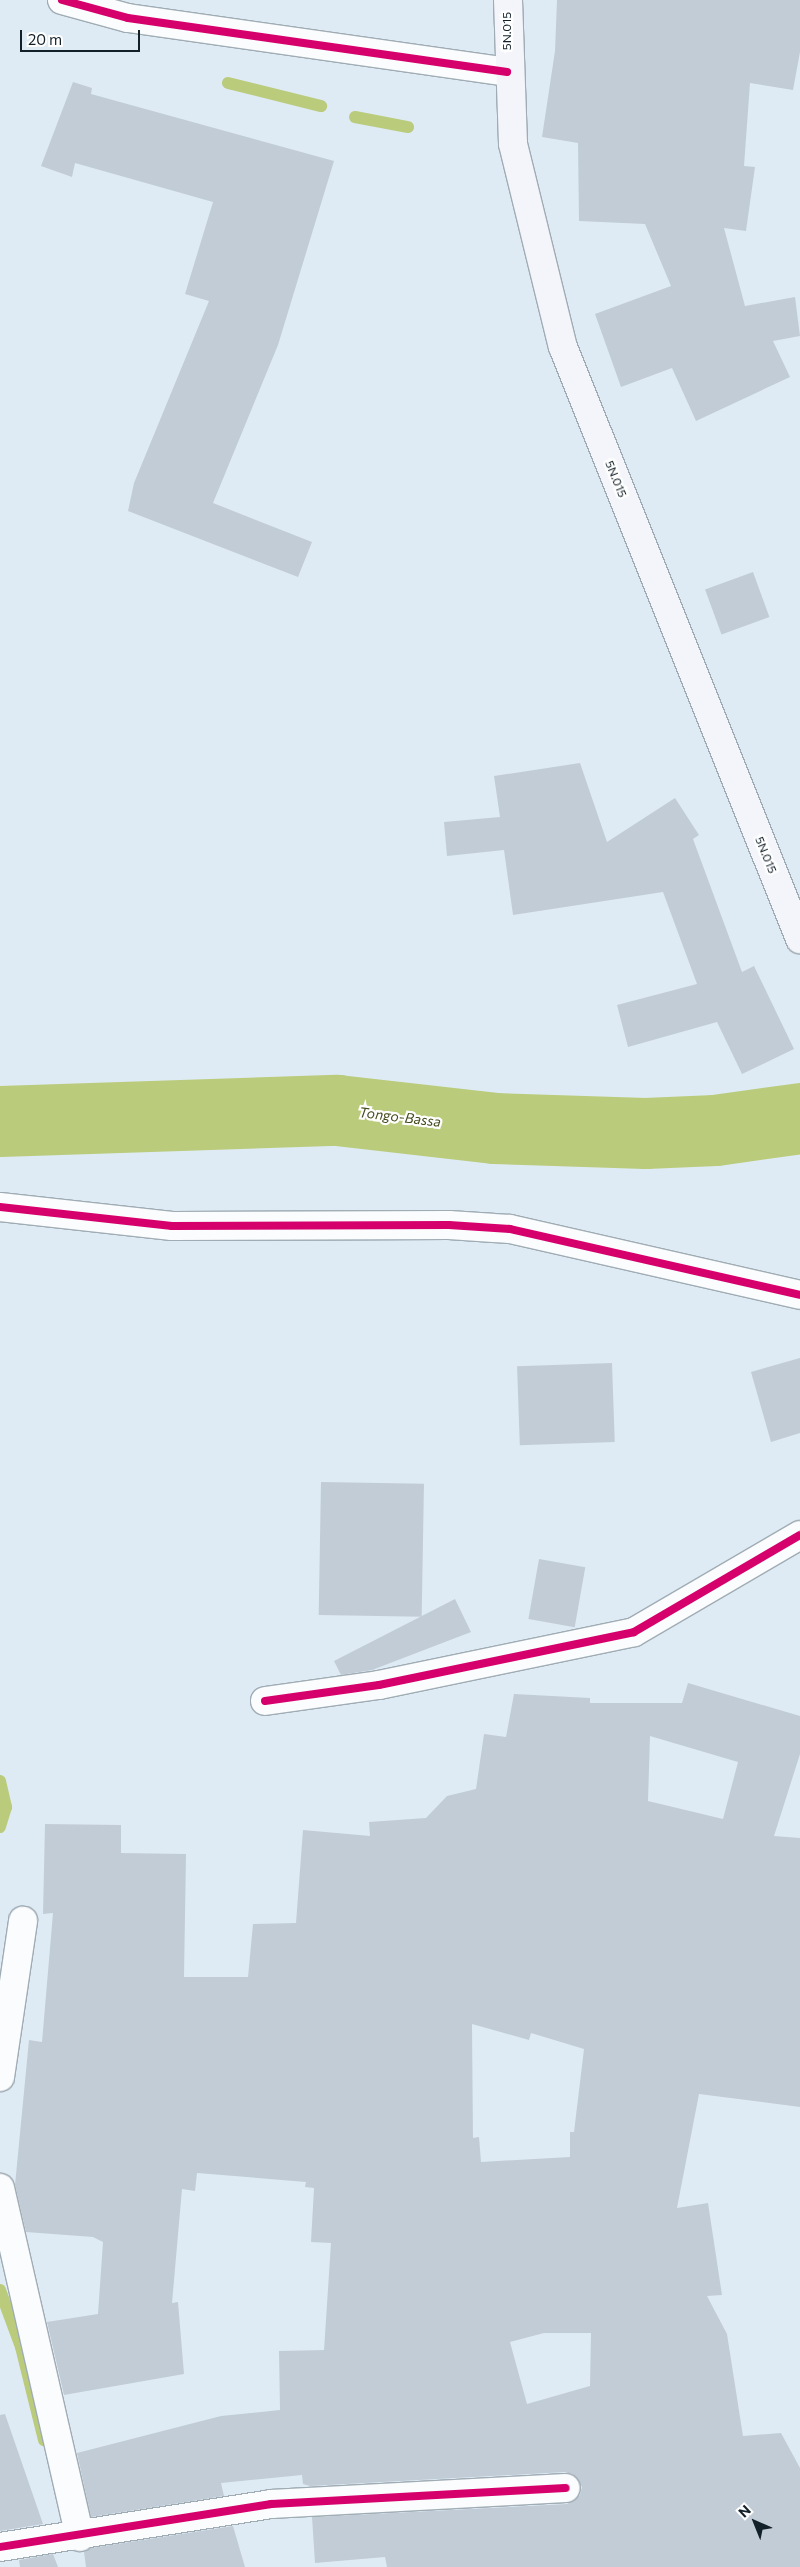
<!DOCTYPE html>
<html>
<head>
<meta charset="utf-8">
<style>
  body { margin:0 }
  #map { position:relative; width:800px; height:2567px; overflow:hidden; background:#deebf4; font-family:Commissioner,sans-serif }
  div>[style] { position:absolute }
  .stream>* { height:12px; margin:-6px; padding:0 6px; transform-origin:6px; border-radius:6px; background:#bacb7b }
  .river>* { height:71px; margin:-35.5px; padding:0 35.5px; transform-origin:35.5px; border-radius:35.5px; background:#bacb7b }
  .building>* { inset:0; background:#c2ccd6; transform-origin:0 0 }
  .roads { filter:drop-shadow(1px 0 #a0acb4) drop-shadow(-1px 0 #a0acb4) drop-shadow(0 1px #a0acb4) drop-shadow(0 -1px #a0acb4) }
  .street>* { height:28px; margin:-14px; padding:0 14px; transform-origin:14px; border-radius:14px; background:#fafcfd }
  .primary>* { height:28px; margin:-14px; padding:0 14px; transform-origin:14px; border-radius:14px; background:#f4f5fa }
  .cycleway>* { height:8px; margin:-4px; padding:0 4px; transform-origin:4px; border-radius:4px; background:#d6006c }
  span { translate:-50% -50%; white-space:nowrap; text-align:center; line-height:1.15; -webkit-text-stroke:4.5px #fff; paint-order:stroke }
  .street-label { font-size:12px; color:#122029 }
  .water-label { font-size:14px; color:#444c1d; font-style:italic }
  .north { position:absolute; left:730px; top:2497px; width:50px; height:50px; -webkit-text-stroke:4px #fff; paint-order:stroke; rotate:316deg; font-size:14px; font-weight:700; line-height:20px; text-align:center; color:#122029 }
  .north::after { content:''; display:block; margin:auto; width:18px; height:22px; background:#122029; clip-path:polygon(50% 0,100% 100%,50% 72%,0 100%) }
  .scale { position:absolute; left:20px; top:30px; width:120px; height:22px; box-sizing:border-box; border:2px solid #122029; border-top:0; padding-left:6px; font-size:15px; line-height:18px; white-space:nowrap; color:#122029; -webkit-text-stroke:4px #fff; paint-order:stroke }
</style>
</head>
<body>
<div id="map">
  <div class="stream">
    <i style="left:228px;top:83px;width:96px;rotate:13.9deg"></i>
    <i style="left:355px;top:117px;width:54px;rotate:10.7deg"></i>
    <i style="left:0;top:1781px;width:27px;rotate:77deg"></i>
    <i style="left:6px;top:1807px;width:21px;rotate:107deg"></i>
    <i style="left:0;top:2290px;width:61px;rotate:69.8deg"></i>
    <i style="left:21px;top:2347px;width:96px;rotate:76.1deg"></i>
  </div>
  <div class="river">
    <i style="left:0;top:1121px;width:337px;rotate:-1.9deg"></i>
    <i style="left:337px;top:1110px;width:158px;rotate:6.5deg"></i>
    <i style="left:494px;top:1128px;width:151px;rotate:1.9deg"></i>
    <i style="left:645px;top:1133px;width:70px;rotate:-2.5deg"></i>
    <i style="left:715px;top:1130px;width:86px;rotate:-8deg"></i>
  </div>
  <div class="building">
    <i style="clip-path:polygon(557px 0,800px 0,800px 52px,793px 90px,750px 83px,744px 166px,755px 167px,746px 231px,724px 228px,745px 306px,795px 297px,800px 336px,773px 341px,790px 377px,696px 421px,672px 368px,621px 387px,595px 314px,671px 286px,645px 224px,579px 221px,578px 143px,542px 137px,555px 51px)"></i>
    <i style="clip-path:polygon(73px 82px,92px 88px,91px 94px,334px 161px,278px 345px,213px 503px,312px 542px,298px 577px,128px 511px,134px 483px,209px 301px,185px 294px,213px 202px,75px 163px,72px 177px,41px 166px)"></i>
    <i style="left:753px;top:572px;width:48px;height:51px;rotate:70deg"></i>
    <i style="clip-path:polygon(580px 763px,607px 842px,675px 798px,699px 835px,693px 839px,742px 972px,754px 966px,794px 1049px,742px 1074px,717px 1022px,628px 1047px,617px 1005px,697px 984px,663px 892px,513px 915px,504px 850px,447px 856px,444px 822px,500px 817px,494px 776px)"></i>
    <i style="clip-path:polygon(800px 1358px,800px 1433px,771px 1442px,751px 1372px)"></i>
    <i style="left:612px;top:1363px;width:79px;height:95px;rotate:88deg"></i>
    <i style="left:321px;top:1482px;width:103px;height:133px;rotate:1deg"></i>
    <i style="left:539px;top:1559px;width:47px;height:61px;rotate:10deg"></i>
    <i style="clip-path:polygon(455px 1599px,471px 1632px,372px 1670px,341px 1675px,334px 1661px)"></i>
    <i style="clip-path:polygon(evenodd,688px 1683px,800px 1716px,800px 1754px,774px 1836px,800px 1838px,800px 2107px,699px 2094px,677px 2208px,708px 2203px,722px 2295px,707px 2296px,727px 2334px,743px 2436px,781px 2433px,800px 2468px,800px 2567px,387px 2567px,385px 2557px,315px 2563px,312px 2517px,567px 2504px,580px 2495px,582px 2487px,573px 2474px,565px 2472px,310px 2486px,303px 2484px,302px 2475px,221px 2483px,224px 2496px,91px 2517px,77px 2453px,221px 2416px,280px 2410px,279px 2351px,324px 2350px,331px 2243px,311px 2242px,314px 2188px,305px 2187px,306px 2182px,197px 2173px,195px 2191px,182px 2189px,172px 2303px,178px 2302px,184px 2374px,64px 2395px,47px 2322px,98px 2314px,103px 2242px,93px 2237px,26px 2232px,15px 2185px,29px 2040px,42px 2042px,53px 1913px,43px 1914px,45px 1824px,121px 1825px,121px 1853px,186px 1854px,184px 1977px,248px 1977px,253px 1924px,296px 1923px,303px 1830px,370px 1836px,369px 1822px,426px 1818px,447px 1796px,476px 1789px,484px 1734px,506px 1737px,514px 1694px,590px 1698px,590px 1703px,682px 1703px,688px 1683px,650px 1736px,738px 1762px,723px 1819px,648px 1801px,650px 1736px,688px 1683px,472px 2024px,529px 2040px,531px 2033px,584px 2049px,574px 2132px,570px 2132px,570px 2157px,481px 2162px,479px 2137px,473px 2138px,472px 2024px,688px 1683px,544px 2333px,591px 2333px,590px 2386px,527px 2404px,510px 2342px,544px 2333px)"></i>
    <i style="clip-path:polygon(5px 2414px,43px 2524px,0 2531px,0 2415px)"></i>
    <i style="clip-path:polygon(233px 2526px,245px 2567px,86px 2567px,84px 2552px,91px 2548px)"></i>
    <i style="clip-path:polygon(53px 2554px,58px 2567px,20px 2567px,19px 2560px)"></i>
  </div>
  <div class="roads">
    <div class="street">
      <i style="left:62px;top:0;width:68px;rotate:15.3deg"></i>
      <i style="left:128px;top:18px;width:383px;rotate:8.1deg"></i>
      <i style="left:0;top:1207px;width:173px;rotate:6.3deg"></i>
      <i style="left:172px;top:1226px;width:277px;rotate:-0.2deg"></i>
      <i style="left:449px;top:1225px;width:61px;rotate:3.8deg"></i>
      <i style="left:510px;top:1229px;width:297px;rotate:12.8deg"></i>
      <i style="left:265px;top:1701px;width:115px;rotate:-8deg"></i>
      <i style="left:379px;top:1685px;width:260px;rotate:-11.7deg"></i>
      <i style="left:634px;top:1632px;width:192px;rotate:-30.3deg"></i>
      <i style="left:0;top:2077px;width:158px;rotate:-81.6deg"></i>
      <i style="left:0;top:2188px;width:358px;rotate:77.1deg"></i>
      <i style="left:0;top:2547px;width:274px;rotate:-9deg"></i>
      <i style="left:271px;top:2504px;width:295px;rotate:-3.1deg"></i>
    </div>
    <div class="primary">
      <i style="left:508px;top:0;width:144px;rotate:88deg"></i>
      <i style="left:513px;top:144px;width:209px;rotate:76.2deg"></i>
      <i style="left:563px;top:347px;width:638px;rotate:68.18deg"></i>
    </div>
  </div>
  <div class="cycleway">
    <i style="left:62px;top:0;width:68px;rotate:15.3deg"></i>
    <i style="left:128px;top:18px;width:383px;rotate:8.1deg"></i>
    <i style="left:0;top:1207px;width:173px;rotate:6.3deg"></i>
    <i style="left:172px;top:1226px;width:277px;rotate:-0.2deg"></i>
    <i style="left:449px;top:1225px;width:61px;rotate:3.8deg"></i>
    <i style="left:510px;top:1229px;width:297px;rotate:12.8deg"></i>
    <i style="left:265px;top:1701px;width:115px;rotate:-8deg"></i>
    <i style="left:379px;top:1685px;width:260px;rotate:-11.7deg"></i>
    <i style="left:634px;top:1632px;width:192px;rotate:-30.3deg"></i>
    <i style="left:0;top:2547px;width:274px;rotate:-9deg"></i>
    <i style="left:271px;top:2504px;width:295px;rotate:-3.1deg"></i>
  </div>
  <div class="street-label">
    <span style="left:507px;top:31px;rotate:-90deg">5N.015</span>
    <span style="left:616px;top:479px;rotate:68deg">5N.015</span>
    <span style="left:766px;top:855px;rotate:68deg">5N.015</span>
  </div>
  <div class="water-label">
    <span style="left:400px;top:1117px;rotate:7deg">Tongo-Bassa</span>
  </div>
  <div class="north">N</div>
  <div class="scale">20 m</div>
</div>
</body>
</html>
